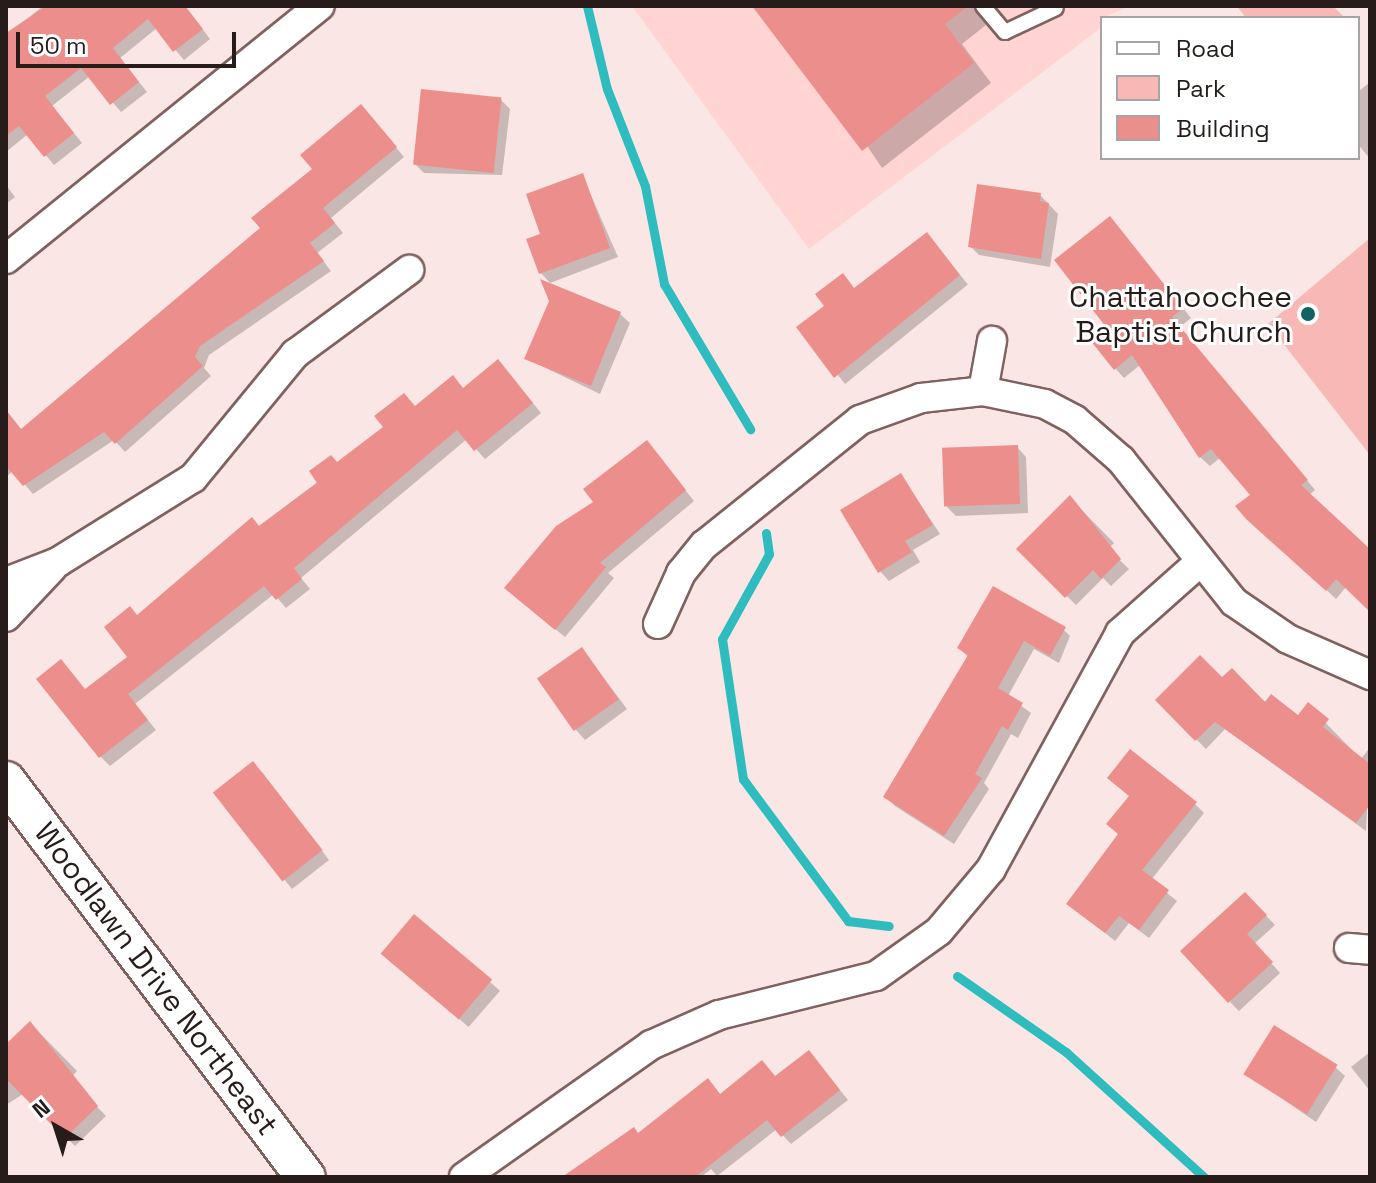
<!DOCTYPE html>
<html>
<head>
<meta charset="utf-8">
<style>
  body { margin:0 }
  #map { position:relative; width:1376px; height:1183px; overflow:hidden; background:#fae6e4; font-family:"Space Grotesk",sans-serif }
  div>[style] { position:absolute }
  .built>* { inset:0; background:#ffd4d2 }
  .green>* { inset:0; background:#f8b9b6 }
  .shadow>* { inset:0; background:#0003; transform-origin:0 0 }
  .stream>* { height:9px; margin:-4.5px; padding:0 4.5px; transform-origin:4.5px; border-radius:4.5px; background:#2ebcbf }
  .building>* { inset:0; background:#ec8e8c; transform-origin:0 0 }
  .roads { filter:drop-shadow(2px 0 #7f6260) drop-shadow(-2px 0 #7f6260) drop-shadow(0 2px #7f6260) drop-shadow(0 -2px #7f6260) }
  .lane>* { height:14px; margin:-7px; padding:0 7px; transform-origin:7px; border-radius:7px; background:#fff }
  .street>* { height:28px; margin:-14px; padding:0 14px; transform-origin:14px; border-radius:14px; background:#fff }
  .secondary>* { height:38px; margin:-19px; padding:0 19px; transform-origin:19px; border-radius:19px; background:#fff }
  .dots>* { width:22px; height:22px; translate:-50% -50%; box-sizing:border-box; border:4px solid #fff; border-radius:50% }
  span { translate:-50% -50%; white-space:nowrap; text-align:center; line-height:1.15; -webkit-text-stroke:6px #fff; paint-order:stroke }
  .poi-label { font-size:30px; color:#281c1b }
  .right { translate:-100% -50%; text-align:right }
  .street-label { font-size:30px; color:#281c1b }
  .frame { position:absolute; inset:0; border:8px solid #281c1b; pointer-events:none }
  .legend { position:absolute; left:1100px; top:16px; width:260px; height:144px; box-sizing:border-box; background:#fff; border:2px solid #a9a4a4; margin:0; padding:10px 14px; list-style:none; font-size:24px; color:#281c1b }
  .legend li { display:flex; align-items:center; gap:16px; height:40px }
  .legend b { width:40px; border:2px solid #a9a4a4 }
  .north { position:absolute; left:16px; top:1087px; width:80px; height:80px; -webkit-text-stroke:6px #fff; paint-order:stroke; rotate:321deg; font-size:22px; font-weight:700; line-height:32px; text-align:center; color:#281c1b }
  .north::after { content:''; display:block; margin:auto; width:28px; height:36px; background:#281c1b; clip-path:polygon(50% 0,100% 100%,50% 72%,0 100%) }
  .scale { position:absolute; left:16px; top:32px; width:220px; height:36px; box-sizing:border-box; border:4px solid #281c1b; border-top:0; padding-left:10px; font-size:24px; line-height:28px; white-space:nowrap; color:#281c1b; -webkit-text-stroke:6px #fff; paint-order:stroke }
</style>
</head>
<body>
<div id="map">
  <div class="built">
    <i style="clip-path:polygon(632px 6px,1130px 6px,1102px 18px,1102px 27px,809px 249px)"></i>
  </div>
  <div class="green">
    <i style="clip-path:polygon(1237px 6px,1333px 6px,1345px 18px,1246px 18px)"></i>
    <i style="clip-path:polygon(1370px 238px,1370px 455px,1268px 324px)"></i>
  </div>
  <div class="shadow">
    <i style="clip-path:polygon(43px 6px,185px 6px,210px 39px,184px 60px,157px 28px,120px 58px,147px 92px,121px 112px,90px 76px,52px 106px,82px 143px,54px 165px,28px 134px,6px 152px,6px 36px)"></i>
    <i style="clip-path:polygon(773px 6px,972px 6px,986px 25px,962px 44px,991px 83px,882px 168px)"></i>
    <i style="clip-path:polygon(1370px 82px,1370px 159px,1358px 144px,1358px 92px)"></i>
    <i style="clip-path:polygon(500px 99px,510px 109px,502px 175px,424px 173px,415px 164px)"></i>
    <i style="clip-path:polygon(370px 116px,404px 157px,331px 218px,343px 233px,317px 253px,331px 271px,209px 355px,204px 368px,211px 376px,125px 452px,114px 440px,33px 494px,13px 471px,6px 477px,6px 410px,22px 431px,263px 228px)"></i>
    <i style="clip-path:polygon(582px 175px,618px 257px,550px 283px,541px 273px,543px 236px)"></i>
    <i style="clip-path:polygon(6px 185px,15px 197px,6px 204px)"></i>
    <i style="clip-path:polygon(1040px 195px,1058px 214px,1050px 267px,979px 255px,970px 246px)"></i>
    <i style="clip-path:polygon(1110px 218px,1191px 318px,1180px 327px,1315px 490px,1309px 495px,1370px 551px,1370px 609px,1346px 587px,1336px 599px,1238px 506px,1253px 495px,1221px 457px,1210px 466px,1200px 457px,1140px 365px,1124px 378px,1115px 368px)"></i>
    <i style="left:927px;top:234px;width:65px;height:158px;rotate:51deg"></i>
    <i style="clip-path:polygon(620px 314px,630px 323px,600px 394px,527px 359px)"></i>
    <i style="clip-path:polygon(507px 371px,541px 413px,485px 459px,467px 439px,301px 578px,310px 589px,286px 608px,274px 594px,135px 704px,156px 730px,110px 766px,101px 757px,86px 691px,130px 657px,138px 617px,416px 408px)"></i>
    <i style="clip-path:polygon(647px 442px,694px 501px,608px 573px,614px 578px,565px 637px,516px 597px)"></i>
    <i style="clip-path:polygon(1017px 447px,1026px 457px,1028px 513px,956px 516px,947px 507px)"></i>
    <i style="clip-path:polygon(901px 475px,940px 534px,913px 550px,920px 562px,889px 581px,880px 571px)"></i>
    <i style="clip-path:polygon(1070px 498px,1114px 543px,1108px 549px,1129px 569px,1111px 586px,1103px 578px,1076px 605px,1019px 549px)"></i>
    <i style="clip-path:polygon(1061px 627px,1070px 636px,1059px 663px,1034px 649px,1008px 696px,1031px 713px,1018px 738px,1011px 734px,984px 783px,989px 789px,954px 844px,895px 806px,886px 797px,969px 658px,959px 648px)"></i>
    <i style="clip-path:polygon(582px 649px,627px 709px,585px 740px,576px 730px)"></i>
    <i style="clip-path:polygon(1222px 680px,1298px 718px,1308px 705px,1361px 759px,1370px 747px,1366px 831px,1225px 729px,1206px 749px,1157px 700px)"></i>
    <i style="clip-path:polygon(262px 772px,329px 860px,292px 889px,215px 793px)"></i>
    <i style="clip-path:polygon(1131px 797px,1195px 804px,1204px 813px,1151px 880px,1177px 901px,1149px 938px,1129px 923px,1115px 941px,1069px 904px,1120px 835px)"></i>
    <i style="clip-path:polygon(1245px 894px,1275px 925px,1254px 944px,1280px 973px,1239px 1011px,1230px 1002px)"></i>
    <i style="left:414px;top:916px;width:114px;height:48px;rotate:41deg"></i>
    <i style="clip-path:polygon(30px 1023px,77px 1071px,70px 1079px,106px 1116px,75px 1146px,23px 1094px,6px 1105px,6px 1047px)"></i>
    <i style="clip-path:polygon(809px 1052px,848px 1100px,791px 1144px,777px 1129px,717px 1176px,711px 1169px,701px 1177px,562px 1177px,639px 1135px,708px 1081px,721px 1095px,776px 1078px)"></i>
    <i style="clip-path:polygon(1370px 1052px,1370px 1091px,1351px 1067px)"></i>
    <i style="clip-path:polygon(1335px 1067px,1345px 1076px,1316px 1122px,1246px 1074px)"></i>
  </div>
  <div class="stream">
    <i style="left:587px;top:6px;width:85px;rotate:76.5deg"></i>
    <i style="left:607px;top:89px;width:104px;rotate:68.6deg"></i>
    <i style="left:645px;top:186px;width:100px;rotate:79deg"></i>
    <i style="left:664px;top:284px;width:169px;rotate:59.3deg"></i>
    <i style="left:766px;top:533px;width:21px;rotate:82deg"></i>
    <i style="left:769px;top:554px;width:97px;rotate:118.9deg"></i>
    <i style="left:722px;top:639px;width:142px;rotate:81.5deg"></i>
    <i style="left:743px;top:779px;width:177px;rotate:53.5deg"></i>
    <i style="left:848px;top:921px;width:41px;rotate:7deg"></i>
    <i style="left:957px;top:976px;width:133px;rotate:34.9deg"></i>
    <i style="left:1066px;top:1052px;width:186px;rotate:42.2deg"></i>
  </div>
  <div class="building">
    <i style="clip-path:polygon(46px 6px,185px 6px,203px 29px,173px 52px,148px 19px,113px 48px,139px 82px,110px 105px,81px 68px,45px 96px,74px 133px,44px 157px,19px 126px,6px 136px,6px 33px)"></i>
    <i style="clip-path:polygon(752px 6px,968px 6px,945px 24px,974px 63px,862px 151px)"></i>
    <i style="left:421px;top:89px;width:81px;height:76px;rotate:6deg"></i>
    <i style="clip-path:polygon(361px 104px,397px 147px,323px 208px,335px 223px,310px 243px,324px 261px,200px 346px,195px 357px,203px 366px,115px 444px,104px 432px,23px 486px,6px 466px,6px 410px,21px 429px,260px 228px,251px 218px,312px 169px,300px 155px)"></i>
    <i style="clip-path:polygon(583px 173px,610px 248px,539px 274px,526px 239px,540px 234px,526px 194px)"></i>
    <i style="clip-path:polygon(977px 184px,1041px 193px,1040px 201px,1049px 203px,1041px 259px,968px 247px)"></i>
    <i style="clip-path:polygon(1110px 216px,1183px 308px,1172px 317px,1308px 480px,1301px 485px,1370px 549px,1370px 612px,1336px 579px,1326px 591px,1246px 519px,1235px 506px,1250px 495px,1211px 449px,1199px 458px,1132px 355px,1114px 370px,1090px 340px,1106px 327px,1054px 260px)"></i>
    <i style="clip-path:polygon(927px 232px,960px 275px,834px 378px,796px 327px,824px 306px,815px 294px,843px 273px,854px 288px)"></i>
    <i style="clip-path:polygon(540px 279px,621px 312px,591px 386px,524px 359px,549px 301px)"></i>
    <i style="clip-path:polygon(498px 359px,533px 403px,474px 451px,457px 430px,294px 568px,302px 579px,276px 600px,264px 586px,128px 694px,148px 720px,99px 758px,36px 679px,61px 659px,85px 689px,127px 657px,104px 627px,130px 606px,137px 615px,252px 517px,259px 526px,317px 483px,309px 471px,331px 455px,337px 462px,383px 427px,374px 416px,404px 393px,415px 406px,453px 375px,463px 388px)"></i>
    <i style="clip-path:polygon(647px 440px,686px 490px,600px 563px,606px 567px,555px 630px,504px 588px,556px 526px,593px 502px,583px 489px)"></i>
    <i style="left:1018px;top:445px;width:59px;height:76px;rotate:88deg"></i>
    <i style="clip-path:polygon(901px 473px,933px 525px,905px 541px,912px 552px,878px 573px,840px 510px)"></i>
    <i style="clip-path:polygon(1070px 495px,1121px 559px,1101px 579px,1093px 570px,1065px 598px,1016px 549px)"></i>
    <i style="clip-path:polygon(993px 586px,1066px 627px,1050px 656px,1024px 641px,998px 688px,1023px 703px,1008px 730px,1002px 726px,975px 774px,982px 778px,944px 836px,883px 797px,968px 655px,957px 648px)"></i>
    <i style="left:582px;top:647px;width:64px;height:55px;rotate:55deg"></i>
    <i style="clip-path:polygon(1200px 655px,1222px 677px,1232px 668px,1265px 702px,1271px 694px,1298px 715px,1308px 702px,1329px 719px,1323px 727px,1370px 764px,1370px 805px,1356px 823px,1215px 722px,1195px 741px,1155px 700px)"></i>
    <i style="clip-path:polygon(1130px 749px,1197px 802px,1142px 870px,1169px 890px,1139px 930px,1119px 916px,1105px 933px,1066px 904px,1118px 834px,1106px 824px,1129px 796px,1107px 778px)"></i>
    <i style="left:253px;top:761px;width:113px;height:51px;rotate:52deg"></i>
    <i style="clip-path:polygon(1245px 892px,1267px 915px,1247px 934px,1273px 962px,1228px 1003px,1180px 951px)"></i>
    <i style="left:414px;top:914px;width:102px;height:52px;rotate:40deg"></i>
    <i style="clip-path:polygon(30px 1021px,98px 1106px,65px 1138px,6px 1079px,6px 1044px)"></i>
    <i style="left:1274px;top:1025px;width:75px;height:58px;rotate:32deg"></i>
    <i style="clip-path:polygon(809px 1050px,840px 1090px,781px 1137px,767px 1120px,695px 1177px,562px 1177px,634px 1127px,638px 1133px,708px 1078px,720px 1094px,762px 1060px,775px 1076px)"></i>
  </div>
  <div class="roads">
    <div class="lane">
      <i style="left:983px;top:6px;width:34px;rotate:50deg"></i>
      <i style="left:1005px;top:32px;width:56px;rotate:-25.2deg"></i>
    </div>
    <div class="street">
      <i style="left:6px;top:259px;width:403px;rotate:-38.9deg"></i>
      <i style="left:983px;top:391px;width:51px;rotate:-79.8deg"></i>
      <i style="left:6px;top:582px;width:56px;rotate:-21deg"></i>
      <i style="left:58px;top:562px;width:159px;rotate:-31.9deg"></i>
      <i style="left:193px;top:478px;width:161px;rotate:-50.6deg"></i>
      <i style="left:295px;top:354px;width:142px;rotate:-36.4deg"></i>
      <i style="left:6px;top:617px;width:67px;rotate:-46.8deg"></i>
      <i style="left:658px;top:624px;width:56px;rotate:-65.7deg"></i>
      <i style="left:681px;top:573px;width:36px;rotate:-51deg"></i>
      <i style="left:704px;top:545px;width:200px;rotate:-38.7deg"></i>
      <i style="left:860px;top:420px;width:65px;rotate:-19.8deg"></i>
      <i style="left:921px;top:398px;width:62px;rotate:-6.4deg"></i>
      <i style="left:983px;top:391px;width:63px;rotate:11.8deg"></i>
      <i style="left:1045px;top:404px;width:34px;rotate:28deg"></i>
      <i style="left:1075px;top:420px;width:61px;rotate:41deg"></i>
      <i style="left:1121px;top:460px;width:181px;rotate:51.5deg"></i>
      <i style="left:1234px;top:602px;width:65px;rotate:34.4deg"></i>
      <i style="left:1288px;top:639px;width:90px;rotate:23.7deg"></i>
      <i style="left:1349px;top:948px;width:21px;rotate:5deg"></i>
      <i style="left:464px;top:1177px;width:229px;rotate:-35.2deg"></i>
      <i style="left:651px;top:1045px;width:74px;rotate:-23.8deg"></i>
      <i style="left:719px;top:1015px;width:162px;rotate:-14deg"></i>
      <i style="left:876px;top:976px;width:77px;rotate:-35.5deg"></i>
      <i style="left:939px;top:931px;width:81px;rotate:-50deg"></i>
      <i style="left:991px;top:869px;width:269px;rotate:-61.3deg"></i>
      <i style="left:1120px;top:633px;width:108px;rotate:-41.6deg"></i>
    </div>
    <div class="secondary">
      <i style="left:6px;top:781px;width:497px;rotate:52.9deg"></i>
    </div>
  </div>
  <div class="dots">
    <i style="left:1308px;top:314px;background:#116264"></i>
  </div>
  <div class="poi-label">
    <span class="right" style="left:1292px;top:314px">Chattahoochee<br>Baptist Church</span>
  </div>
  <div class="street-label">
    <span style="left:156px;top:979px;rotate:53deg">Woodlawn Drive Northeast</span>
  </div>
  <div class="frame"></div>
  <ul class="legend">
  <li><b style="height:10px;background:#fff"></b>Road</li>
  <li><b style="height:22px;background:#f8b9b6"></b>Park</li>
  <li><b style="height:22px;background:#ec8e8c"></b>Building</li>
  </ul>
  <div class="north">N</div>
  <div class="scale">50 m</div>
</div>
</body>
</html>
